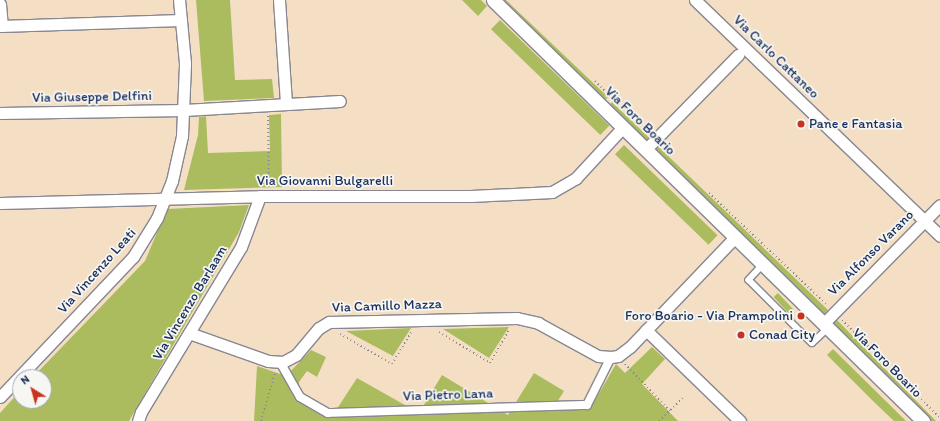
<!DOCTYPE html>
<html>
<head>
<meta charset="utf-8">
<style>
  body { margin:0 }
  #map { position:relative; width:940px; height:421px; overflow:hidden; background:#f4dfc4; font-family:Itim,sans-serif }
  div>[style] { position:absolute }
  .green>* { inset:0; background:#abbc5f; transform-origin:0 0 }
  .path>* { height:2px; margin-top:-1px; transform-origin:0; background:repeating-linear-gradient(90deg,#888791 0 1px,transparent 0 4px) }
  .roads { filter:drop-shadow(1px 0 #888791) drop-shadow(-1px 0 #888791) drop-shadow(0 1px #888791) drop-shadow(0 -1px #888791) }
  .service>* { height:5.5px; margin:-2.75px; padding:0 2.75px; transform-origin:2.75px; border-radius:2.75px; background:#fff }
  .pedestrian>* { height:8px; margin:-4px; padding:0 4px; transform-origin:4px; border-radius:4px; background:#fff }
  .minor>* { height:11px; margin:-5.5px; padding:0 5.5px; transform-origin:5.5px; border-radius:5.5px; background:#fff }
  .tertiary>* { height:13px; margin:-6.5px; padding:0 6.5px; transform-origin:6.5px; border-radius:6.5px; background:#fff }
  .dots>* { width:11px; height:11px; translate:-50% -50%; box-sizing:border-box; border:2px solid #f6f6f2; border-radius:50% }
  span { translate:-50% -50%; white-space:nowrap; text-align:center; line-height:1.15; -webkit-text-stroke:3.5px #f6f6f2; paint-order:stroke }
  .street-label { font-size:14px; color:#1b2f5e }
  .poi-label { font-size:14px; color:#1b2f5e }
  .left { translate:0 -50%; text-align:left }
  .right { translate:-100% -50%; text-align:right }
  .north { position:absolute; left:12px; top:369px; width:40px; height:40px; box-sizing:border-box; background:#f6f6f2; border:1px solid #9ea6b7; border-radius:50%; rotate:323deg; font-size:11px; font-weight:700; line-height:16px; text-align:center; color:#1b2f5e }
  .north::after { content:''; display:block; margin:auto; width:14px; height:18px; background:#c8321e; clip-path:polygon(50% 0,100% 100%,50% 72%,0 100%) }
</style>
</head>
<body>
<div id="map">
  <div class="green">
    <i style="clip-path:polygon(196px 0,230px 0,235px 80px,272px 79px,274px 98px,204px 101px)"></i>
    <i style="clip-path:polygon(462px 0,481px 0,487px 6px,478px 16px)"></i>
    <i style="clip-path:polygon(496px 0,506px 0,608px 97px,603px 103px)"></i>
    <i style="left:500px;top:20px;width:152px;height:13px;rotate:44deg"></i>
    <i style="clip-path:polygon(612px 102px,828px 310px,823px 316px,608px 107px)"></i>
    <i style="clip-path:polygon(281px 114px,282px 187px,184px 190px,198px 135px,199px 117px,206px 116px,208px 153px,270px 151px,269px 115px)"></i>
    <i style="left:624px;top:145px;width:130px;height:13px;rotate:44deg"></i>
    <i style="clip-path:polygon(249px 205px,239px 232px,129px 421px,0 421px,0 413px,20px 391px,20px 401px,44px 401px,44px 377px,33px 377px,145px 261px,167px 209px)"></i>
    <i style="left:778px;top:293px;width:22px;height:6px;rotate:47deg"></i>
    <i style="clip-path:polygon(834px 317px,936px 421px,930px 421px,831px 323px)"></i>
    <i style="clip-path:polygon(509px 327px,489px 358px,443px 329px)"></i>
    <i style="clip-path:polygon(411px 328px,393px 356px,346px 331px,347px 331px)"></i>
    <i style="clip-path:polygon(652px 347px,665px 359px,642px 384px,678px 421px,254px 421px,257px 366px,286px 376px,311px 350px,326px 357px,317px 377px,307px 371px,299px 382px,299px 392px,333px 415px,357px 378px,419px 413px,442px 375px,508px 415px,534px 373px,564px 391px,556px 404px,559px 410px,591px 407px,616px 364px,625px 373px)"></i>
    <i style="clip-path:polygon(833px 349px,906px 421px,894px 421px,875px 403px,827px 355px)"></i>
  </div>
  <div class="path">
    <i style="left:595px;top:81px;width:25px;rotate:45deg"></i>
    <i style="left:268px;top:116px;width:69px;rotate:89.2deg"></i>
    <i style="left:709px;top:193px;width:161px;rotate:43.5deg"></i>
    <i style="left:842px;top:320px;width:139px;rotate:45deg"></i>
    <i style="left:439px;top:332px;width:60px;rotate:31.3deg"></i>
    <i style="left:490px;top:363px;width:39px;rotate:-60deg"></i>
    <i style="left:340px;top:334px;width:60px;rotate:30deg"></i>
    <i style="left:392px;top:364px;width:37px;rotate:-59deg"></i>
    <i style="left:625px;top:364px;width:65px;rotate:46.2deg"></i>
    <i style="left:261px;top:421px;width:50px;rotate:-73.7deg"></i>
    <i style="left:659px;top:421px;width:35px;rotate:-44deg"></i>
  </div>
  <div class="roads">
    <div class="service">
      <i style="left:764px;top:264px;width:22px;rotate:133deg"></i>
      <i style="left:749px;top:280px;width:89px;rotate:45deg"></i>
      <i style="left:812px;top:343px;width:22px;rotate:-43deg"></i>
    </div>
    <div class="pedestrian">
      <i style="left:280px;top:362px;width:40px;rotate:60.3deg"></i>
      <i style="left:300px;top:397px;width:32px;rotate:30deg"></i>
      <i style="left:328px;top:413px;width:259px;rotate:-1.8deg"></i>
      <i style="left:587px;top:405px;width:54px;rotate:-63.4deg"></i>
    </div>
    <div class="minor">
      <i style="left:279px;top:0;width:104px;rotate:86.1deg"></i>
      <i style="left:695px;top:0;width:340px;rotate:43.9deg"></i>
      <i style="left:0;top:4px;width:22px;rotate:85deg"></i>
      <i style="left:0;top:26px;width:181px;rotate:-1.9deg"></i>
      <i style="left:0;top:113px;width:184px;rotate:-0.9deg"></i>
      <i style="left:184px;top:110px;width:156px;rotate:-3.3deg"></i>
      <i style="left:646px;top:149px;width:132px;rotate:-45.6deg"></i>
      <i style="left:0;top:203px;width:260px;rotate:-1.5deg"></i>
      <i style="left:260px;top:196px;width:211px"></i>
      <i style="left:471px;top:196px;width:81px;rotate:-2.8deg"></i>
      <i style="left:552px;top:192px;width:28px;rotate:-30deg"></i>
      <i style="left:576px;top:178px;width:69px;rotate:-47.3deg"></i>
      <i style="left:824px;top:323px;width:165px;rotate:-45.5deg"></i>
      <i style="left:646px;top:330px;width:131px;rotate:44.1deg"></i>
      <i style="left:189px;top:333px;width:84px;rotate:19.5deg"></i>
      <i style="left:268px;top:361px;width:15px;rotate:4deg"></i>
      <i style="left:283px;top:362px;width:15px;rotate:-28deg"></i>
      <i style="left:296px;top:355px;width:35px;rotate:-50deg"></i>
      <i style="left:319px;top:328px;width:12px;rotate:-31deg"></i>
      <i style="left:329px;top:322px;width:188px;rotate:-1.2deg"></i>
      <i style="left:517px;top:318px;width:22px;rotate:13deg"></i>
      <i style="left:538px;top:323px;width:68px;rotate:28.8deg"></i>
      <i style="left:598px;top:356px;width:13px;rotate:4deg"></i>
      <i style="left:611px;top:357px;width:7px;rotate:-8deg"></i>
      <i style="left:618px;top:356px;width:15px;rotate:-37deg"></i>
      <i style="left:630px;top:347px;width:153px;rotate:-46.3deg"></i>
      <i style="left:0;top:397px;width:193px;rotate:-46.5deg"></i>
      <i style="left:133px;top:257px;width:46px;rotate:-58.4deg"></i>
      <i style="left:157px;top:218px;width:40px;rotate:-68deg"></i>
      <i style="left:172px;top:181px;width:46px;rotate:-77.5deg"></i>
      <i style="left:182px;top:136px;width:73px;rotate:-87.6deg"></i>
      <i style="left:185px;top:63px;width:63px;rotate:-95.4deg"></i>
      <i style="left:138px;top:421px;width:9px;rotate:-72deg"></i>
      <i style="left:141px;top:412px;width:193px;rotate:-58.8deg"></i>
      <i style="left:241px;top:247px;width:54px;rotate:-69.6deg"></i>
    </div>
    <div class="tertiary">
      <i style="left:493px;top:0;width:602px;rotate:44.39deg"></i>
    </div>
  </div>
  <div class="dots">
    <i style="left:801px;top:124px;background:#c8321e"></i>
    <i style="left:801px;top:316px;background:#c8321e"></i>
    <i style="left:741px;top:335px;background:#c8321e"></i>
  </div>
  <div class="street-label">
    <span style="left:776px;top:57px;rotate:44deg">Via Carlo Cattaneo</span>
    <span style="left:92px;top:97px;rotate:-1deg">Via Giuseppe Delfini</span>
    <span style="left:640px;top:121px;rotate:44deg">Via Foro Boario</span>
    <span style="left:325px;top:181px">Via Giovanni Bulgarelli</span>
    <span style="left:871px;top:253px;rotate:-45deg">Via Alfonso Varano</span>
    <span style="left:97px;top:271px;rotate:-48deg">Via Vincenzo Leati</span>
    <span style="left:190px;top:303px;rotate:-59deg">Via Vincenzo Barlaam</span>
    <span style="left:387px;top:306px;rotate:-2deg">Via Camillo Mazza</span>
    <span style="left:887px;top:363px;rotate:45deg">Via Foro Boario</span>
    <span style="left:448px;top:395px;rotate:-2deg">Via Pietro Lana</span>
  </div>
  <div class="poi-label">
    <span class="left" style="left:809px;top:124px">Pane e Fantasia</span>
    <span class="right" style="left:793px;top:316px">Foro Boario - Via Prampolini</span>
    <span class="left" style="left:749px;top:335px">Conad City</span>
  </div>
  <div class="north">N</div>
</div>
</body>
</html>
